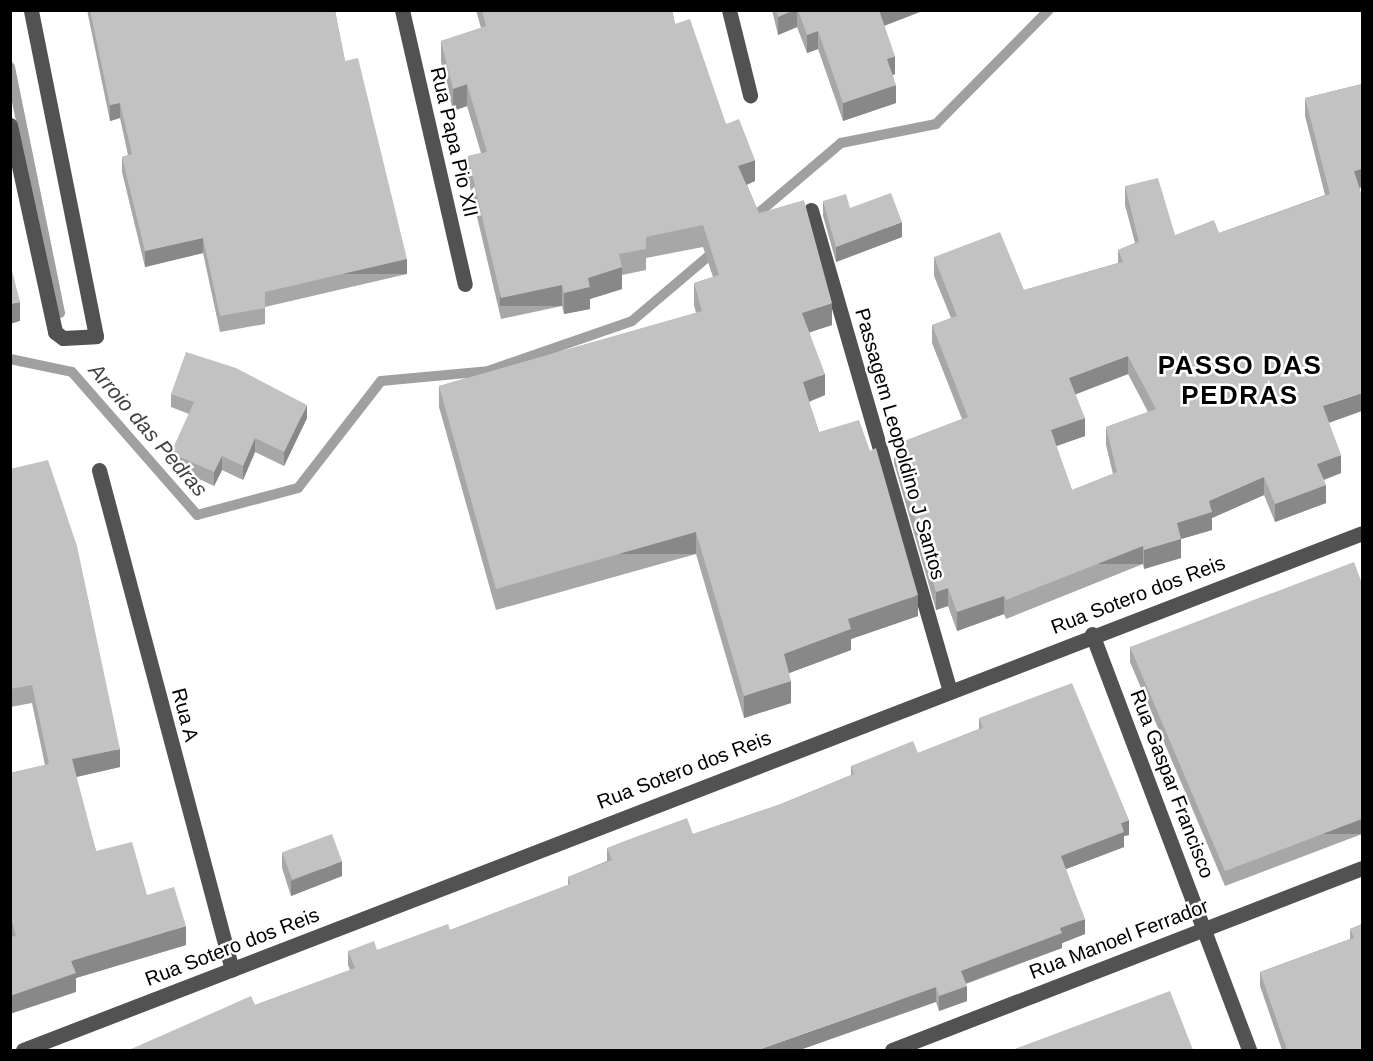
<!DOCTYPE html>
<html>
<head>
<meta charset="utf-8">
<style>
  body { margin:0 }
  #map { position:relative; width:1373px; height:1061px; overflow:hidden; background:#fff; font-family:Arial,sans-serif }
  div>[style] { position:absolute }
  .stream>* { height:10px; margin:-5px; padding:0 5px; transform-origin:5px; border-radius:5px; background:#a0a0a0 }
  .minor>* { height:15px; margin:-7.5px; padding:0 7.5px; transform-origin:7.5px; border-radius:7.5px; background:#525252 }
  .wall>* { inset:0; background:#a7a7a7 }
  .shaded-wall>* { inset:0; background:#888; transform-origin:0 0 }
  .building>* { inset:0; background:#c2c2c2; transform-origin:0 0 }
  span { translate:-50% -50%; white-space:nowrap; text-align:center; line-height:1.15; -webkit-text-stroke:5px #fff; paint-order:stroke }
  .street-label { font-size:20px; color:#000 }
  .water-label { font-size:21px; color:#414141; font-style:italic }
  .district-label { font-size:26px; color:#000; font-weight:700; letter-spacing:1.5px }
  .frame { position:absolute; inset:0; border:12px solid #000; pointer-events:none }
</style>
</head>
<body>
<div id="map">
  <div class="stream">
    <i style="left:10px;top:67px;width:251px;rotate:78.5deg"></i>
    <i style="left:749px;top:221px;width:121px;rotate:-40.3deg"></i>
    <i style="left:841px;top:143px;width:97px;rotate:-11.3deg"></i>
    <i style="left:936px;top:124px;width:161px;rotate:-45.3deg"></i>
    <i style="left:10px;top:359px;width:63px;rotate:11.8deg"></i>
    <i style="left:72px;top:372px;width:190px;rotate:48.8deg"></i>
    <i style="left:197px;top:515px;width:105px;rotate:-15deg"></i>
    <i style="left:298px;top:488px;width:135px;rotate:-52.2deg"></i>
    <i style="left:381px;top:381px;width:107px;rotate:-5.3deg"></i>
    <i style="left:488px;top:371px;width:152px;rotate:-19.1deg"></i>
    <i style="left:632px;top:321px;width:111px;rotate:-40.3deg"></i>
  </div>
  <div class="minor">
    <i style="left:402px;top:10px;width:281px;rotate:77.1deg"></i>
    <i style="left:729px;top:10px;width:88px;rotate:76.1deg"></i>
    <i style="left:10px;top:125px;width:212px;rotate:77.7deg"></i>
    <i style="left:55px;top:332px;width:10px;rotate:37deg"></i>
    <i style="left:63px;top:338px;width:33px;rotate:-3deg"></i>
    <i style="left:96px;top:336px;width:332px;rotate:-101.3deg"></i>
    <i style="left:811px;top:210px;width:498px;rotate:73.9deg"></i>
    <i style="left:99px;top:470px;width:517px;rotate:75.1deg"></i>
    <i style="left:1092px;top:634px;width:445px;rotate:69.3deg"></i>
    <i style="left:23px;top:1050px;width:1435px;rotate:-21.11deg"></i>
    <i style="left:892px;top:1050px;width:504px;rotate:-21.17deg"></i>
  </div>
  <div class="wall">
    <i style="clip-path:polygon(87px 10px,337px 10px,335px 11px,345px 61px,407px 274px,265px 307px,265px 324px,220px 332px,203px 253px,145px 267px,122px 172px,122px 157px,128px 155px,120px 118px,110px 121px)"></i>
    <i style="clip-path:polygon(476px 10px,672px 10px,675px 24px,755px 181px,747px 185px,759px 213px,832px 325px,809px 332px,825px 395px,809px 402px,819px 432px,918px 616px,851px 639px,851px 650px,789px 673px,791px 703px,744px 718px,696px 554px,496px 610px,439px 407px,439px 386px,696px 313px,694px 305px,694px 283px,713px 277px,703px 247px,646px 258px,646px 270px,622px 275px,622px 289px,590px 299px,590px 309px,564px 314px,562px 306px,501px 319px,468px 178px,468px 156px,481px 153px,467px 106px,453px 111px,441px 62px,441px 41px,481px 28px)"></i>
    <i style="clip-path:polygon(772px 10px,925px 10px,884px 26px,895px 74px,893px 75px,896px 103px,843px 121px,818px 49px,807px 53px,797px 27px,778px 35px)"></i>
    <i style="clip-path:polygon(evenodd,1362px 84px,1362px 187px,1360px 188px,1329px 423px,1341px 473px,1324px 480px,1326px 503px,1275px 522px,1264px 495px,1212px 518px,1212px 530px,1181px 539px,1181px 558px,1144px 569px,1143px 564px,1006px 619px,1004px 614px,957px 631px,948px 606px,936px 610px,894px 463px,894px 445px,962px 419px,932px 343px,932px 325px,951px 318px,934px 276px,934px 257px,1024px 290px,1118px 263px,1118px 250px,1135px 243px,1125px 205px,1125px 186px,1175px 235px,1219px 233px,1325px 195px,1305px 116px,1305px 98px,1362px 84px,1128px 374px,1148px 412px,1106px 427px,1106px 445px,1113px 474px,1072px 490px,1056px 446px,1085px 436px,1075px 394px,1128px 374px)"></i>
    <i style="clip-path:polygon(823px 201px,850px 208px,902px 237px,836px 262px,823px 216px)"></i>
    <i style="clip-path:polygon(171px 394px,307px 418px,284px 466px,255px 452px,243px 480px,222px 470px,214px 486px,171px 466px,171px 453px,189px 414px,171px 407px)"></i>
    <i style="clip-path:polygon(10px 469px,120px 767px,76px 777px,96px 851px,147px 895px,186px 945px,76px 978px,76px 992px,11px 937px,10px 933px,10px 773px,45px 765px,32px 703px,10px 707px)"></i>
    <i style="clip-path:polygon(1362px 581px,1362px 834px,1225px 886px,1130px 662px,1130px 647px)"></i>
    <i style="clip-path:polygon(979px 718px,1129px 835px,1124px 836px,1124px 847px,1066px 869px,1085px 934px,1062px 943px,1062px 948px,966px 984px,967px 1001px,939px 1011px,936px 1002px,255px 1005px,350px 970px,348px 965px,348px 951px,377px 950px,450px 930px,568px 885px,568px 877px,607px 861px,607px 848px,693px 834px,781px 804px,851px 775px,851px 766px,918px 753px,979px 729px)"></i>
    <i style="clip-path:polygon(282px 853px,342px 876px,291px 896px,282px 868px)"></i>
    <i style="clip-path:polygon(1362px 924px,1362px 1050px,1282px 1050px,1260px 986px,1260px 972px,1350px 939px,1350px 929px)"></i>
  </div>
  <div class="shaded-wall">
    <i style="clip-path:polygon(794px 10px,797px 10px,797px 27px,778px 35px,778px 17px)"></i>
    <i style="clip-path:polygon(878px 10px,925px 10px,878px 28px)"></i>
    <i style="clip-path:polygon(818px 31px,818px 49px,807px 53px,807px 35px)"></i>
    <i style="clip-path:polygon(895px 56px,895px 74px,887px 77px,887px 59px)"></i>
    <i style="clip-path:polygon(467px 84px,467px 106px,453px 111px,453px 89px)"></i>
    <i style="clip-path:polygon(896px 85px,896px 103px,843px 121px,843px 103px)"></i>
    <i style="clip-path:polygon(120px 103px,120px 118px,110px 121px,110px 105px)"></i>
    <i style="clip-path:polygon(755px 160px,755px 181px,738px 188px,738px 166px)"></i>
    <i style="clip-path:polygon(1362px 169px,1362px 187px,1354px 189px,1354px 171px)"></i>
    <i style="clip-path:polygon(902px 222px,902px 237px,836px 262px,836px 247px)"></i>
    <i style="clip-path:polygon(203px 238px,203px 253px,145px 267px,145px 251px)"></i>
    <i style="left:407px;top:259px;width:15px;height:146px;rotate:90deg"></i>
    <i style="clip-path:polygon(622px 267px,622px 289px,590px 299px,590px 309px,564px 314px,564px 293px,588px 278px)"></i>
    <i style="left:562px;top:285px;width:21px;height:62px;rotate:90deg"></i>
    <i style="clip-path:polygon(20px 302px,20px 321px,10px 324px,10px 304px)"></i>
    <i style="clip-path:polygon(832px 303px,832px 325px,802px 335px,802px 313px)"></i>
    <i style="clip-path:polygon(1128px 356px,1128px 374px,1069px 397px,1069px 378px)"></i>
    <i style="clip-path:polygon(825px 374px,825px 395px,803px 404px,803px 382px)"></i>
    <i style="clip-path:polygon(1362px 393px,1362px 411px,1323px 425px,1323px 406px)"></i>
    <i style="clip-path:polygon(307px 405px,307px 418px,284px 466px,284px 452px)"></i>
    <i style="clip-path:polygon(1085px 418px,1085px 436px,1051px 448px,1051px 430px)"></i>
    <i style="clip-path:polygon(255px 438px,255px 452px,243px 480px,243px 466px)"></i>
    <i style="clip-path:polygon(1341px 455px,1341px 473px,1317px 482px,1317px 464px)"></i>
    <i style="clip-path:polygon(222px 456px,222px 470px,214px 486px,214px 472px)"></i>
    <i style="clip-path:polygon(1264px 477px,1264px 495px,1212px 518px,1212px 530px,1181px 539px,1181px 558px,1144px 569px,1144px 550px,1177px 523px,1209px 501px)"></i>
    <i style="clip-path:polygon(1326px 485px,1326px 503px,1275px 522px,1275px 504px)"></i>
    <i style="left:696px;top:532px;width:22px;height:208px;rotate:90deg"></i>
    <i style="left:1143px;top:546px;width:18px;height:147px;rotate:90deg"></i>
    <i style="clip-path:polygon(948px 588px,948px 606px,936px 610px,936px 592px)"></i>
    <i style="clip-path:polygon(918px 595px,918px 616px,851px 639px,851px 650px,784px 675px,784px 654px,848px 619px)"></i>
    <i style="clip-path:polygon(1004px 596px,1004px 614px,957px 631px,957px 612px)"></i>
    <i style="clip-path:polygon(791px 681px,791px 703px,744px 718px,744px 696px)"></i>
    <i style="clip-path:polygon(120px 749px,120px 767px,72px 778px,72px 759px)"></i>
    <i style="left:1362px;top:819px;width:15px;height:147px;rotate:90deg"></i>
    <i style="clip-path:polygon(1129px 820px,1129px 835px,1124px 836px,1124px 847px,1061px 871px,1061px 856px,1121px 823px)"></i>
    <i style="clip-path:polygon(342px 861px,342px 876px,291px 896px,291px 881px)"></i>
    <i style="clip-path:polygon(1085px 919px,1085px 934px,1062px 943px,1062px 948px,961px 985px,961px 971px,1060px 928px)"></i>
    <i style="clip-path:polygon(186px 926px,186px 945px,76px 978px,76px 992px,10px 1014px,10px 996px,71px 961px)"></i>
    <i style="clip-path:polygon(967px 986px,967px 1001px,939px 1011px,939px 996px)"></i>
    <i style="clip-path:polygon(936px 987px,936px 1002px,800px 1050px,758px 1050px)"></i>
  </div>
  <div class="building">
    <i style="clip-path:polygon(90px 10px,335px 10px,345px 61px,358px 58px,407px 259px,265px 292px,265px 308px,220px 316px,203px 238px,145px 251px,122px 157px,132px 154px,120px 103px,110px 105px)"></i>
    <i style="clip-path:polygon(482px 10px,672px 10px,675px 24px,690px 19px,726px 124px,739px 119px,755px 160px,738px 166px,759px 213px,804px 200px,832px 303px,802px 313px,825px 374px,803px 382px,819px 432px,859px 420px,870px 451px,876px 448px,918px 595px,848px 619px,851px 629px,784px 654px,791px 681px,744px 696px,696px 532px,496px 589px,439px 386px,702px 311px,694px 283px,719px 275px,703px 225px,646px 237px,646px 249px,619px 254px,622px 267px,588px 278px,590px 287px,564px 293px,562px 285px,501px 298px,468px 156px,487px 152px,467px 84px,453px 89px,441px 41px,486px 26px)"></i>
    <i style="clip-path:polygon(776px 10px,794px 10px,778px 17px)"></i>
    <i style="clip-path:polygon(798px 10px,879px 10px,895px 56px,887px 59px,896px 85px,843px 103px,818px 31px,807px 35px)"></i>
    <i style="clip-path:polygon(evenodd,1362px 84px,1362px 169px,1354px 171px,1362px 196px,1362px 393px,1323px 406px,1341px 455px,1317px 464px,1326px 485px,1275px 504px,1264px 477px,1209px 501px,1212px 512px,1177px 523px,1181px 539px,1144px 550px,1143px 546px,1006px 600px,1004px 596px,957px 612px,948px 588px,936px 592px,894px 445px,968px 417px,932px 325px,957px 316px,934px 257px,1000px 232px,1024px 290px,1123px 262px,1118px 250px,1139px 242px,1125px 186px,1158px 178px,1175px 235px,1214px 220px,1219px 233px,1330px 194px,1305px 98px,1362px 84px,1128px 356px,1156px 409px,1106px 427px,1117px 472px,1072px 490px,1051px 430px,1085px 418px,1069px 378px,1128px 356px)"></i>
    <i style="clip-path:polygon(891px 193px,902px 222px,836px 247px,823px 201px,846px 194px,850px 208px)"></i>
    <i style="clip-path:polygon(10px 263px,20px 302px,10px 304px)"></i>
    <i style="clip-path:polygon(186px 352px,236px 368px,307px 405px,284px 452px,255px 438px,243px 466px,222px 456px,214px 472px,171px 453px,194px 402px,171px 394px)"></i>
    <i style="clip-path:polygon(48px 460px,77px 546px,120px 749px,72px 759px,96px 851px,132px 842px,147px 895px,174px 887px,186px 926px,71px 961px,76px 973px,10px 996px,10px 937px,16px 936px,10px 915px,10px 773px,49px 764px,32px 685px,10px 689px,10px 469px)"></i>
    <i style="clip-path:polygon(1354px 562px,1361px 581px,1362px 581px,1362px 819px,1225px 871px,1130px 647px)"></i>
    <i style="clip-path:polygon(1072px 683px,1129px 820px,1121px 823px,1124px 832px,1061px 856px,1085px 919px,1060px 928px,1062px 933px,961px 971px,967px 986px,939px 996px,936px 987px,758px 1050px,129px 1050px,251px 996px,255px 1005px,355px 968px,348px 951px,374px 941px,377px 950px,448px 924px,450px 930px,570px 884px,568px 877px,612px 860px,607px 848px,622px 842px,687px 818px,693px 834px,781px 804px,854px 774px,851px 766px,913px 741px,918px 753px,983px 728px,979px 718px)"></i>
    <i style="left:332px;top:834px;width:29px;height:53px;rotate:70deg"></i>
    <i style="clip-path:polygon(1362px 924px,1362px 1050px,1287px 1050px,1260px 972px,1354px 938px,1350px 929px)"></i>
    <i style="clip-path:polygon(1170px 991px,1193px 1050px,1012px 1050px)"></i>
  </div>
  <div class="street-label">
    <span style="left:454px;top:142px;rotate:77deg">Rua Papa Pio XII</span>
    <span style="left:900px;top:444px;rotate:74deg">Passagem Leopoldino J Santos</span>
    <span style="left:1138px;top:595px;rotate:-21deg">Rua Sotero dos Reis</span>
    <span style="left:185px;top:715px;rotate:75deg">Rua A</span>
    <span style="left:684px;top:770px;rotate:-21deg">Rua Sotero dos Reis</span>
    <span style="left:1172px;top:784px;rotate:69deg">Rua Gaspar Francisco</span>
    <span style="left:1119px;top:939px;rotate:-21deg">Rua Manoel Ferrador</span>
    <span style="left:232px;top:947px;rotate:-21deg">Rua Sotero dos Reis</span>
  </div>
  <div class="water-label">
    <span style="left:148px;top:430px;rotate:49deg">Arroio das Pedras</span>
  </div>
  <div class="district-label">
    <span style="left:1240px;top:381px">PASSO DAS<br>PEDRAS</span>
  </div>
  <div class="frame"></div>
</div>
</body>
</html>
